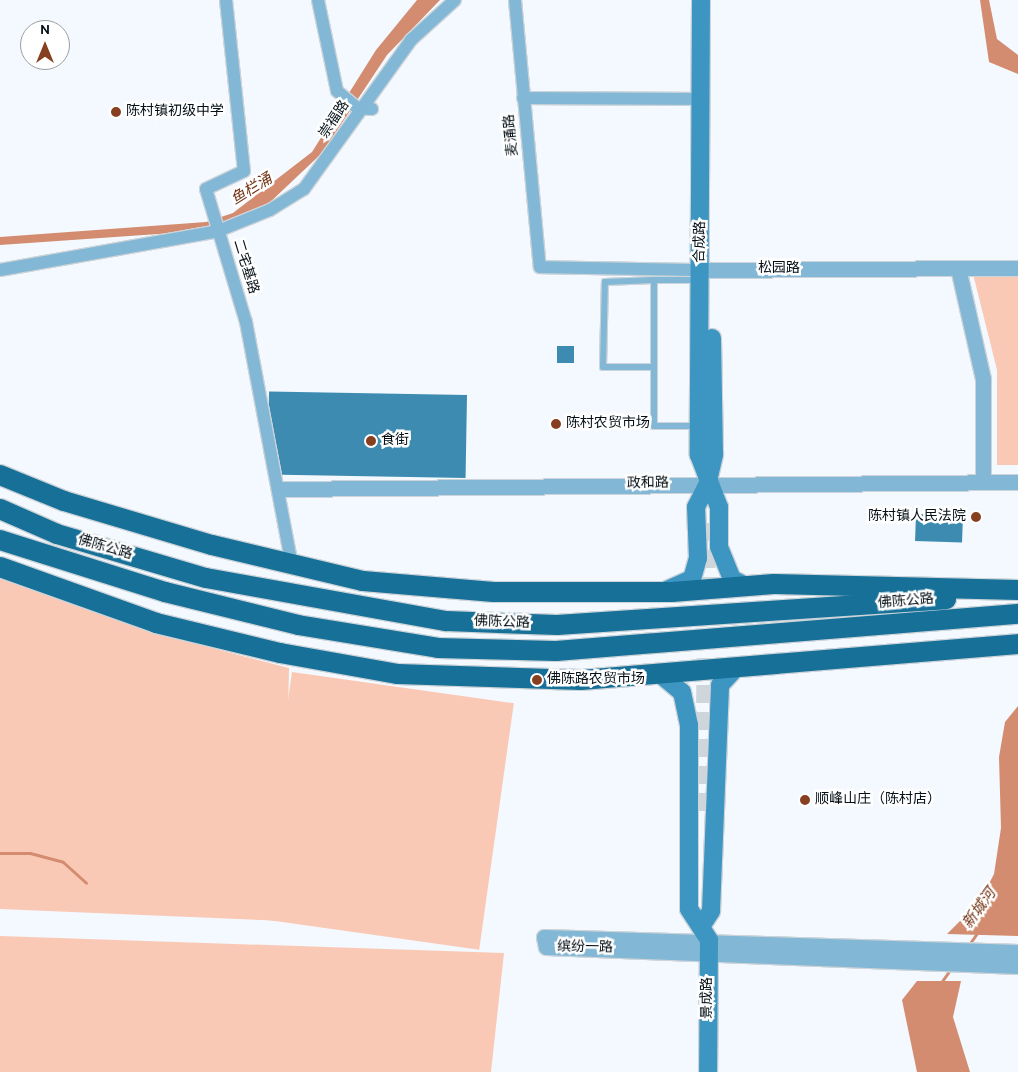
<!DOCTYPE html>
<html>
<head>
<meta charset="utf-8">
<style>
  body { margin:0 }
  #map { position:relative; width:1018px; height:1072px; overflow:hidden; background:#f3f9fe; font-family:Overpass,"Noto Sans SC",sans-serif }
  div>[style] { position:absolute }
  .green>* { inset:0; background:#fac9b5; transform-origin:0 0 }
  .water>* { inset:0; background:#d38c6f }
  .stream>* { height:3px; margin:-1.5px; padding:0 1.5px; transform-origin:1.5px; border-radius:1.5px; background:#d38c6f }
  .building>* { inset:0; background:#3e8bb2; transform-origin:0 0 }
  .secondary-tunnel>* { height:18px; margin-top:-9px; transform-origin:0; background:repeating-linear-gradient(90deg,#cfd6db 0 18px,transparent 0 27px) }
  .roads { filter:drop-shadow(1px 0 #cdd4d9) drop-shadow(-1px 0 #cdd4d9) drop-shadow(0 1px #cdd4d9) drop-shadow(0 -1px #cdd4d9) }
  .service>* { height:6px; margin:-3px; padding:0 3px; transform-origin:3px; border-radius:3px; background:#82b7d5 }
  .minor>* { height:12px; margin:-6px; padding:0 6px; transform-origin:6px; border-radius:6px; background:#82b7d5 }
  .tertiary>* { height:15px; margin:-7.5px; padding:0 7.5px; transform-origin:7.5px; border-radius:7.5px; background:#82b7d5 }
  .secondary>* { height:18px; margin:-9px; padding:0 9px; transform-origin:9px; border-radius:9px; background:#3d95c2 }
  .trunk>* { height:20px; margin:-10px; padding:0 10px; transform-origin:10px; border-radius:10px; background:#167098 }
  .dots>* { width:14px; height:14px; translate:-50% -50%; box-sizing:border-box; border:2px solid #fff; border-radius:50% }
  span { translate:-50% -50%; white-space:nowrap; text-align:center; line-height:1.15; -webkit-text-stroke:5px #fff; paint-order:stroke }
  .poi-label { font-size:14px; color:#051016 }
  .left { translate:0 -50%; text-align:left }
  .right { translate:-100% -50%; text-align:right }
  .street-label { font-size:14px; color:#051016 }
  .water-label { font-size:15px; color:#702f10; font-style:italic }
  .north { position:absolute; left:20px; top:20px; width:50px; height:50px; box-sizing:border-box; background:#fff; border:1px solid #9b9fa2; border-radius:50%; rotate:0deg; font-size:14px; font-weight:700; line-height:20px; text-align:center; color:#051016 }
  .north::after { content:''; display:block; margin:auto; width:18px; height:22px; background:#87401f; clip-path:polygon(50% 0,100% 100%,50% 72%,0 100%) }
</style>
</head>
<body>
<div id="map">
  <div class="green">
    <i style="clip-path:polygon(973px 274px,1018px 274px,1018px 465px,997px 465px,997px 370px)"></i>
    <i style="clip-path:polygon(0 578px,166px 636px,289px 668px,284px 921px,0 909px)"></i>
    <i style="left:292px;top:672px;width:224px;height:249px;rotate:8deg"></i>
    <i style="clip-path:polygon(0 936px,504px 953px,491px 1072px,0 1072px)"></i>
  </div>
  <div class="water">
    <i style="clip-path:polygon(417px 0,440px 0,387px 55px,322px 153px,266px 206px,250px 215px,187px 232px,0 245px,0 237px,206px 222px,233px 213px,312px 152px,376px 50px)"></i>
    <i style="clip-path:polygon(980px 0,989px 0,997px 39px,1018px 55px,1018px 74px,989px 62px)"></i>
    <i style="clip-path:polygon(1018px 706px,1018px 936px,947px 934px,980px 901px,994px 874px,1001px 828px,999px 757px,1005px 722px)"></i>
    <i style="clip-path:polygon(917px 981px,961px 981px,953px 1017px,970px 1072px,917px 1072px,902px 1000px)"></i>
  </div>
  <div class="stream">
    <i style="left:0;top:853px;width:30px"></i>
    <i style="left:30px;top:853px;width:34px;rotate:15deg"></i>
    <i style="left:63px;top:862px;width:31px;rotate:42deg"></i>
    <i style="left:968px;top:946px;width:16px;rotate:-55deg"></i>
    <i style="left:940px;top:984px;width:21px;rotate:-55deg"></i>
  </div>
  <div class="building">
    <i style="left:557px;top:346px;width:17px;height:17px"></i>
    <i style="left:467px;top:395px;width:83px;height:198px;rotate:91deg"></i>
    <i style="left:916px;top:514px;width:47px;height:27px;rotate:2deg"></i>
  </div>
  <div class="secondary-tunnel">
    <i style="left:704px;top:811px;width:293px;rotate:-89.4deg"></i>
  </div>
  <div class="roads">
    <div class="service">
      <i style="left:654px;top:367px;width:51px;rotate:180deg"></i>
      <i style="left:603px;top:367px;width:85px;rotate:-88.7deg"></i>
      <i style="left:605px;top:282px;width:49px;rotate:-2.3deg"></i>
      <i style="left:698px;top:426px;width:44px;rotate:180deg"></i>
      <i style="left:654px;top:426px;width:146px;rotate:-90deg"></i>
      <i style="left:654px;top:280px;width:45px"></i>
    </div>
    <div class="minor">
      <i style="left:226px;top:0;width:172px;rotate:84deg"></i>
      <i style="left:244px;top:171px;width:42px;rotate:154.7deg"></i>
      <i style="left:206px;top:189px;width:139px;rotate:73.3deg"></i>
      <i style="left:246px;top:322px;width:247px;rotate:79.3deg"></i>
      <i style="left:318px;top:0;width:93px;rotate:78.2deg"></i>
      <i style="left:337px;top:91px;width:26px;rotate:40deg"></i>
      <i style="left:357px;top:108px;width:15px;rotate:4deg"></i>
      <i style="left:515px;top:0;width:268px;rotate:84.7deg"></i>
      <i style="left:540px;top:267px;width:161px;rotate:1.1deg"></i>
      <i style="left:523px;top:98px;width:179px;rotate:0.3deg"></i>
      <i style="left:0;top:270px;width:221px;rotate:-10.1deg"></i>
      <i style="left:218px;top:231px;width:56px;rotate:-22deg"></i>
      <i style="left:270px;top:210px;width:40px;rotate:-32deg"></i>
      <i style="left:304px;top:189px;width:183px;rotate:-54.3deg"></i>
      <i style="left:411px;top:40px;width:59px;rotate:-42.3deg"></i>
    </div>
    <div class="tertiary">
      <i style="left:958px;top:268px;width:114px;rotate:77.3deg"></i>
      <i style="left:983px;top:379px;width:103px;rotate:90deg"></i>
      <i style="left:701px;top:270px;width:317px;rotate:-0.4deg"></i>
      <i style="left:279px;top:489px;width:739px;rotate:-0.54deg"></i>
      <i style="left:1018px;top:952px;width:474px;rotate:-178.2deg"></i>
      <i style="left:544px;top:937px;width:10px;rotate:79deg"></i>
      <i style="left:546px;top:947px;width:472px;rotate:2.3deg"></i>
    </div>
    <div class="secondary">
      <i style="left:701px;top:0;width:455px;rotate:90.3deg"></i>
      <i style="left:699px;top:455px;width:56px;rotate:69deg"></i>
      <i style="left:719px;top:507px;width:40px;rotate:90deg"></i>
      <i style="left:719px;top:547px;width:35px;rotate:68deg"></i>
      <i style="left:732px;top:579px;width:16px;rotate:27deg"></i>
      <i style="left:708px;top:481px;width:28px;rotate:-77deg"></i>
      <i style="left:714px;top:454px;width:116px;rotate:-91deg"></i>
      <i style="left:667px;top:590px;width:27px;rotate:-24deg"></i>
      <i style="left:692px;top:579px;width:22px;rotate:-74deg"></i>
      <i style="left:698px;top:558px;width:51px;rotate:-92.2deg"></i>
      <i style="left:696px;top:507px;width:27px;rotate:-63deg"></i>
      <i style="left:659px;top:673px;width:30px;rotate:40deg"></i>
      <i style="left:682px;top:692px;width:34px;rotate:78deg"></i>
      <i style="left:689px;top:725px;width:184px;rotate:90deg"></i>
      <i style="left:689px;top:909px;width:37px;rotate:57deg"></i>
      <i style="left:709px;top:940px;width:132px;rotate:90.4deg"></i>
      <i style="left:702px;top:925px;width:17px;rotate:-57deg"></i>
      <i style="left:711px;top:911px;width:226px;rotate:-87.7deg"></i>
      <i style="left:720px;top:685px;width:25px;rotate:-47deg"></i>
    </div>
    <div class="trunk">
      <i style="left:0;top:475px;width:69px;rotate:22.1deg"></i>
      <i style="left:64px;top:501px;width:154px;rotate:16.6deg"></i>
      <i style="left:212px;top:545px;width:155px;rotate:13.4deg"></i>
      <i style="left:363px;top:581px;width:131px;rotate:4.8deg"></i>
      <i style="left:494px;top:592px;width:178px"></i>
      <i style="left:672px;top:592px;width:102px;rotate:-4.5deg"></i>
      <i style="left:774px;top:584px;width:244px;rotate:1.4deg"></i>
      <i style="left:0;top:509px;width:62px;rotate:23.7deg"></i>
      <i style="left:57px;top:534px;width:155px;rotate:16.5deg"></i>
      <i style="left:206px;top:578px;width:244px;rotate:10.2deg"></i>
      <i style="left:446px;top:621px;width:111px;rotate:2.1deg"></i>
      <i style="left:557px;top:625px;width:390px;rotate:-3.8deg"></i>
      <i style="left:0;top:540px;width:173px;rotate:17.5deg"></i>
      <i style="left:165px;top:592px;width:137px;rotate:13.9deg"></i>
      <i style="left:298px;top:625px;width:142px;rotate:9.3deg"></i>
      <i style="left:438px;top:648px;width:118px;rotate:1.5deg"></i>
      <i style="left:556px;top:651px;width:463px;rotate:-4.6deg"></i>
      <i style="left:0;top:567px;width:166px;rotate:19.7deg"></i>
      <i style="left:156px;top:623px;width:128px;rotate:13.6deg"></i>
      <i style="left:280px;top:653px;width:120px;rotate:10.1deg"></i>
      <i style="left:398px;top:674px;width:183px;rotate:1.9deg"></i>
      <i style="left:581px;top:680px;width:438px;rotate:-4.7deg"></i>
    </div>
  </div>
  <div class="dots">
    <i style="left:116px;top:112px;background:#87401f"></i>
    <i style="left:556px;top:424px;background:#87401f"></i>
    <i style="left:371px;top:441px;background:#87401f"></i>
    <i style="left:976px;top:517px;background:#87401f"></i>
    <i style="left:537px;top:680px;background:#87401f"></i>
    <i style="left:805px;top:800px;background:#87401f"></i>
  </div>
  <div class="poi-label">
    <span class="left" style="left:126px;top:112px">陈村镇初级中学</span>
    <span class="left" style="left:566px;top:424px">陈村农贸市场</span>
    <span class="left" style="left:381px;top:441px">食街</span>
    <span class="right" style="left:966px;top:517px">陈村镇人民法院</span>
    <span class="left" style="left:547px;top:680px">佛陈路农贸市场</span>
    <span class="left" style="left:815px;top:800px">顺峰山庄（陈村店）</span>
  </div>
  <div class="street-label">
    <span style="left:335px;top:120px;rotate:-56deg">崇福路</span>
    <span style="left:512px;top:135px;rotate:-96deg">麦涌路</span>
    <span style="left:701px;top:242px;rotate:-89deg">合成路</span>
    <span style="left:245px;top:267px;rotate:73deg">二宅基路</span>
    <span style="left:779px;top:269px">松园路</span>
    <span style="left:648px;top:484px;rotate:-1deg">政和路</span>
    <span style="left:105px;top:548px;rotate:16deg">佛陈公路</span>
    <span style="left:906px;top:602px;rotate:-5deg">佛陈公路</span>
    <span style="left:502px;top:623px;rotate:2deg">佛陈公路</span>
    <span style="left:585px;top:948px;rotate:1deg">缤纷一路</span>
    <span style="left:708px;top:998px;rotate:-90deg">景成路</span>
  </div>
  <div class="water-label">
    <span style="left:252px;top:190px;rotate:-32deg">鱼栏涌</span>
    <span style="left:980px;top:909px;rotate:-54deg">新城河</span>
  </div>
  <div class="north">N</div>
</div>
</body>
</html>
